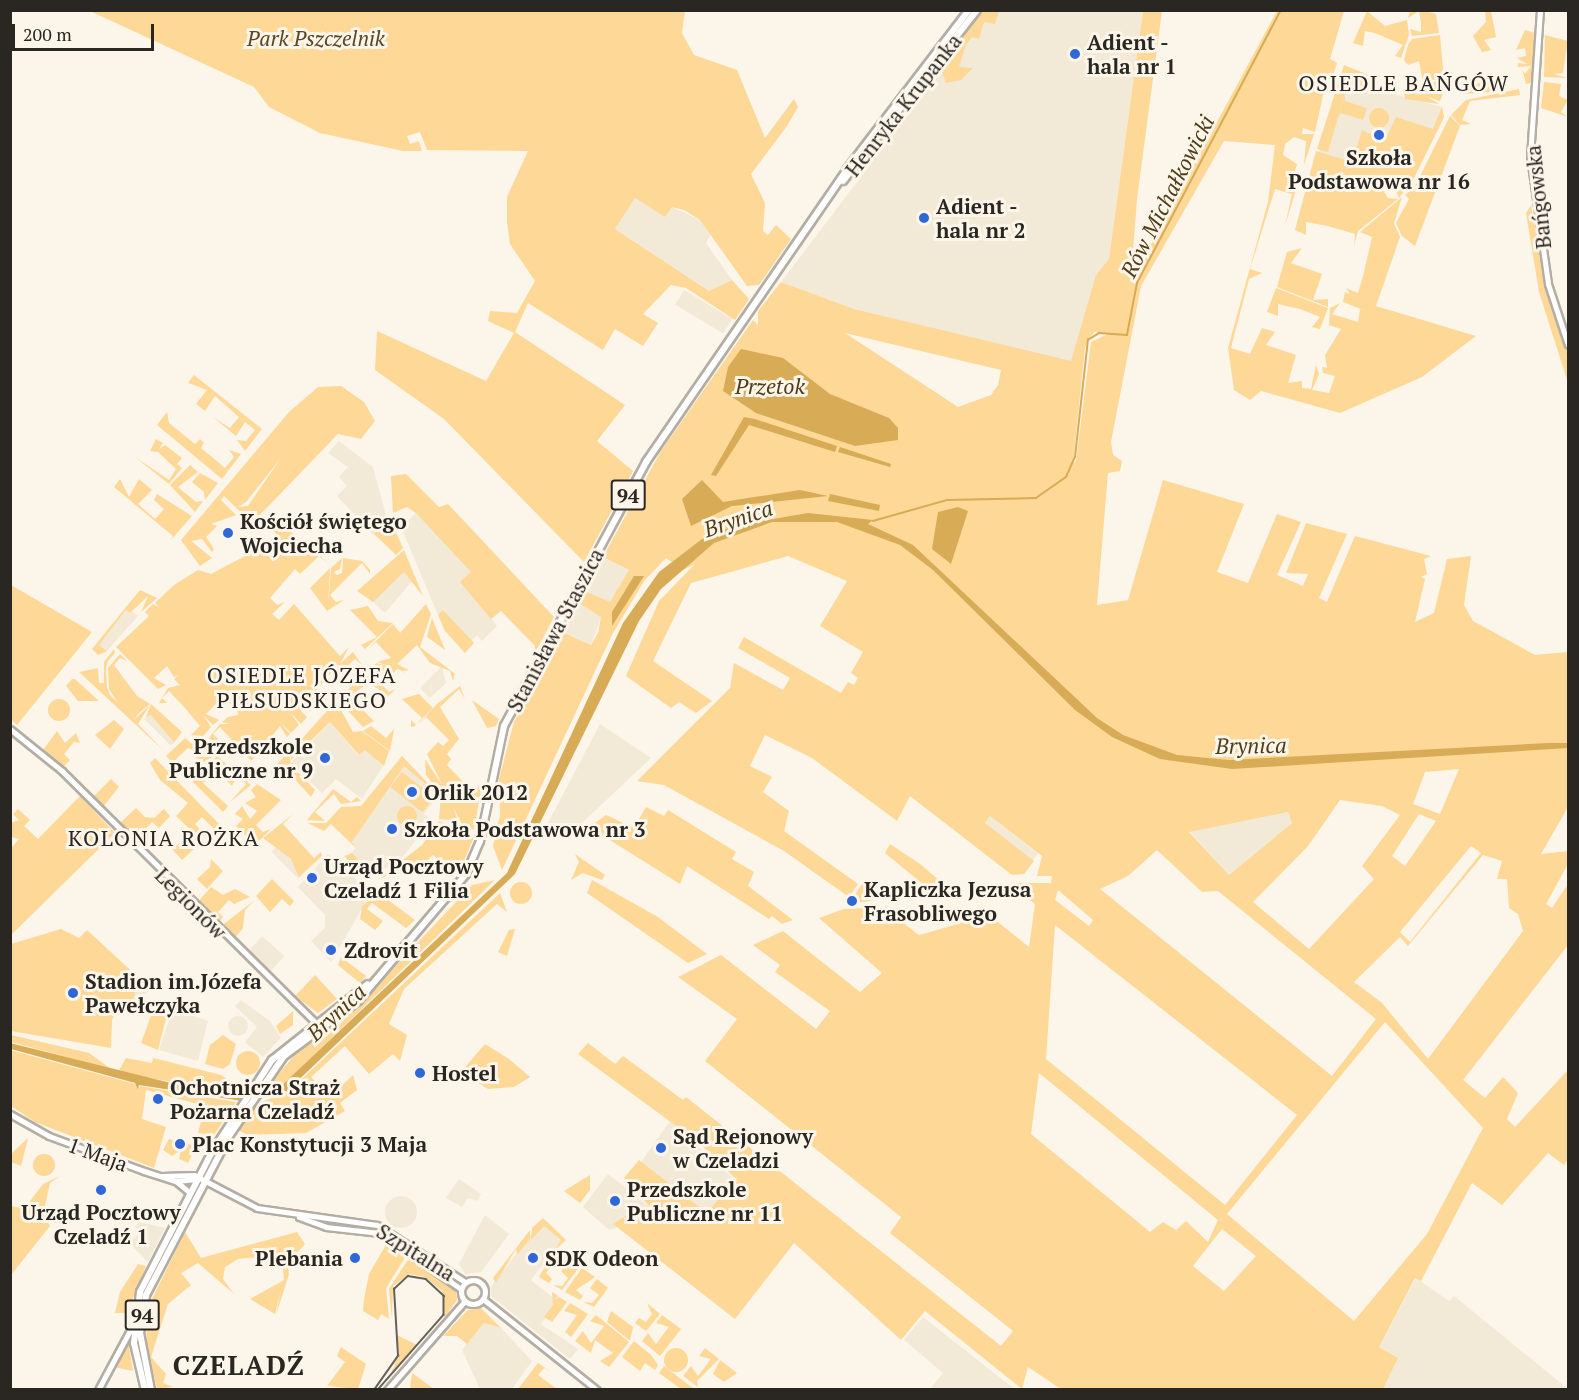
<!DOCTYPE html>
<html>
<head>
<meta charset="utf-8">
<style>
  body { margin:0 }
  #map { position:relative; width:1579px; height:1400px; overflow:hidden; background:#fcf5ea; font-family:"PT Serif",serif }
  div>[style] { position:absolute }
  .built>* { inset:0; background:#f3e9d7; transform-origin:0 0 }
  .round { border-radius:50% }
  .green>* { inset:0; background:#fdd896; transform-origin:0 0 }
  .water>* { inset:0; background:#d8ab56 }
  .stream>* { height:1.5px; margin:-0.75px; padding:0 0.75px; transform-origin:0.75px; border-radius:0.75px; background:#d8ab56 }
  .roads { filter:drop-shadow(2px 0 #b3ada3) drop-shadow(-2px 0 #b3ada3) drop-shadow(0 2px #b3ada3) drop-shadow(0 -2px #b3ada3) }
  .secondary>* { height:5px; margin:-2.5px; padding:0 2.5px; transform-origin:2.5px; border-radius:2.5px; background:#fff }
  .secondary>.ring { margin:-2.5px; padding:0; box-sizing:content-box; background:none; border:5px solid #fff; border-radius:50% }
  .primary>* { height:6px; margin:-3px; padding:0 3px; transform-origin:3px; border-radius:3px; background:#fff }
  .tram>* { height:1.5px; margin:-0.75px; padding:0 0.75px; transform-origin:0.75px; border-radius:0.75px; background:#64605a }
  .dots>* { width:16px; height:16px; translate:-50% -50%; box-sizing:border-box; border:3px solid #fcf5ea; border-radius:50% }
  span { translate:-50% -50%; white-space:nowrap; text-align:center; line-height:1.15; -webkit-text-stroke:6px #fcf5ea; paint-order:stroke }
  .shield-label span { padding:2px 4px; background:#fcf5ea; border:2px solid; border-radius:4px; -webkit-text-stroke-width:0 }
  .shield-label { font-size:20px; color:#2a2723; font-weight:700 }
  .park-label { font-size:21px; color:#5b4723; font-style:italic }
  .poi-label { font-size:21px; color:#2a2723; font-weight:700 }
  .left { translate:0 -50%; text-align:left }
  .right { translate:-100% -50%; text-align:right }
  .street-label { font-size:21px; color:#2a2723 }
  .neighbourhood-label { font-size:22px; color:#2a2723; letter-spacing:1.5px }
  .water-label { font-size:22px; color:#513e19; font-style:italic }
  .district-label { font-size:27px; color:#2a2723; font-weight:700; letter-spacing:1.5px }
  .frame { position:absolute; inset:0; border:12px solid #2a2723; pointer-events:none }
  .scale { position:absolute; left:12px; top:24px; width:142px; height:27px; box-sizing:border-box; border:3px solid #2a2723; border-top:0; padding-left:8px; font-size:18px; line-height:21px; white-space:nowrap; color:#2a2723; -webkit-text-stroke:4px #fcf5ea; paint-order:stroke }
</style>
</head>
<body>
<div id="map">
  <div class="built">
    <i style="clip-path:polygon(987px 11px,1143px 11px,1109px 259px,1096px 276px,1071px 362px,854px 309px,781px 282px)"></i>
    <i style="clip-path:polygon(1341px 80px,1442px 107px,1443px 120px,1414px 178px,1406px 183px,1311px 176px)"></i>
    <i style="clip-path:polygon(635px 198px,665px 217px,672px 207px,700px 220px,711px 234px,706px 243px,732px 280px,709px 291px,615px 229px)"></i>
    <i style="left:684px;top:290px;width:56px;height:17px;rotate:31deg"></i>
    <i style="clip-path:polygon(339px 441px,373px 467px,388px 523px,374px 536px,337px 496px,347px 486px,339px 477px,348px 467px,328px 453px)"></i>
    <i style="clip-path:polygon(416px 513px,472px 572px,461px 582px,497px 626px,482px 641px,477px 635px,471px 641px,443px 610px,438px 615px,401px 527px)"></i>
    <i style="left:603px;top:557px;width:29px;height:38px;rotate:27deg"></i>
    <i style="clip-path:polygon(403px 570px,413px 580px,385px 613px,372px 601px)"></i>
    <i style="clip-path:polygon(579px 603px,601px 617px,591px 645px,564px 633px)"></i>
    <i style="clip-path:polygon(128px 608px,138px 616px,105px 653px,97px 647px)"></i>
    <i style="clip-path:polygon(442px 666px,446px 683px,430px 698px,420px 688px)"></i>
    <i style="left:152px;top:711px;width:38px;height:11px;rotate:45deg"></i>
    <i style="clip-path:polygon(330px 722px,358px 755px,365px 749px,383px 766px,362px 799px,336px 779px,322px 793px,291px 763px)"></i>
    <i style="clip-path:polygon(600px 724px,651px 758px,566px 838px,548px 823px)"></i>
    <i style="clip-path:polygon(404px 765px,439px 795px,424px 814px,432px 820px,404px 855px,376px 875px,351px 853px,356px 848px,352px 842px)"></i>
    <i style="clip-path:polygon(1289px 812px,1292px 823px,1229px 875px,1189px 831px)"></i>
    <i style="left:990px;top:816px;width:61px;height:9px;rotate:38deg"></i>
    <i style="left:277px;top:846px;width:38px;height:8px;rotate:45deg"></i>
    <i style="clip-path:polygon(328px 854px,371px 893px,331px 962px,311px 941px,325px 928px,325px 915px,298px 887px)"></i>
    <i style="left:262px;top:936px;width:30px;height:20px;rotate:42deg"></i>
    <i style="left:139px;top:978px;width:12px;height:30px;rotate:20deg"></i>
    <i style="clip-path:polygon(241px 1000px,270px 1021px,281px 1038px,263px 1057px,245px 1042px,257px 1027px,235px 1006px)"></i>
    <i style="clip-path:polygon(173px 1008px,208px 1021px,198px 1061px,159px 1050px)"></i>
    <i class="round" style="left:228px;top:1016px;width:20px;height:20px"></i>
    <i style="clip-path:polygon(670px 1121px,734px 1179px,707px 1213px,641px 1162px)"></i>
    <i style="clip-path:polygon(608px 1174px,650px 1207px,638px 1221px,609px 1230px,583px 1207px)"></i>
    <i style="clip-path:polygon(459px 1179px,481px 1194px,478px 1201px,468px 1198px,462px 1207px,446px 1198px)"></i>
    <i class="round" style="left:385px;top:1196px;width:32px;height:32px"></i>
    <i style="clip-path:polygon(485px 1215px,509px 1234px,481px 1272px,465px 1274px,459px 1264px)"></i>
    <i style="clip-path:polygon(541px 1221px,563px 1238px,531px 1280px,557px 1301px,541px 1324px,578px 1349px,570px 1359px,491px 1296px,491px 1287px)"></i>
    <i style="clip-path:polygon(139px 1222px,165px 1228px,148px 1262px,129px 1243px,140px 1232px,135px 1227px)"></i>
    <i style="clip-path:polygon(1416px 1278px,1449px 1301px,1454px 1296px,1568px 1389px,1383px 1389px,1398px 1358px,1379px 1347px)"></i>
    <i style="clip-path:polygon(923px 1317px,998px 1376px,1015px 1389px,930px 1389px,943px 1373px,904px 1340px)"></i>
    <i style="clip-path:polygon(484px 1323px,501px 1328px,532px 1361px,512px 1389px,480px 1389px,462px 1350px)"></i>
  </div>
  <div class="green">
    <i style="clip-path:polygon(982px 10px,999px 11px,995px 24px,984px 22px,979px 39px,972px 37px,966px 45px,959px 67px,973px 68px,961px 80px,946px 83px,940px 67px)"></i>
    <i style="clip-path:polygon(90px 11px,685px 11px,682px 33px,694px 55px,737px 70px,765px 138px,794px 99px,798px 107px,787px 126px,751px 174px,765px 203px,763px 231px,768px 235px,776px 225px,791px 239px,759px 285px,747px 286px,700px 220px,684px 210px,672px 207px,665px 217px,635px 198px,615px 229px,709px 291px,732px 280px,749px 299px,735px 320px,686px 288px,671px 285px,643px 314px,658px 323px,643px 346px,615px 329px,603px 350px,528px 303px,515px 332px,625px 405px,597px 441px,633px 471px,584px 562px,444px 419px,375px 370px,377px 331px,486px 381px,514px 333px,488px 321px,490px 311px,517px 313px,535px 281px,510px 244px,507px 222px,507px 197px,528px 151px,427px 150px,420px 132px,407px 136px,410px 144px,419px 141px,422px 151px,403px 151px,320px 133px,269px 107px,254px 87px)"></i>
    <i style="clip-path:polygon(evenodd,1143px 11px,1162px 11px,1137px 199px,1132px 265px,1136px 272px,1277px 11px,1344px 11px,1330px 59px,1337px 63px,1332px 79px,1327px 77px,1315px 132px,1303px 128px,1302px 134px,1314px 134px,1304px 165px,1306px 141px,1294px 137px,1285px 144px,1283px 155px,1297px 164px,1290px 188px,1295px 193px,1285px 226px,1292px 194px,1275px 189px,1250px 269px,1262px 273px,1249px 279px,1231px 348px,1250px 354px,1262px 328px,1275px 332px,1266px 345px,1296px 355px,1288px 383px,1302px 381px,1302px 388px,1311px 389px,1316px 365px,1319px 374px,1312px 390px,1329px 393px,1335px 376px,1323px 373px,1322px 367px,1327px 368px,1325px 355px,1341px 329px,1329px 325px,1330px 308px,1340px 303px,1332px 314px,1358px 322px,1360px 309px,1366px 311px,1343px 302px,1345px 292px,1350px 294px,1346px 288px,1358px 293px,1363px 276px,1372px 237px,1360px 232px,1402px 197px,1394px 223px,1400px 237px,1376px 306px,1476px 336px,1422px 377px,1340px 413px,1261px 391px,1250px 400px,1234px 390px,1228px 348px,1268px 202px,1275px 145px,1224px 141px,1141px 286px,1111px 442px,1113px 455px,1122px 461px,1120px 471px,1108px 473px,1097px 605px,1128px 600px,1163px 480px,1244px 504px,1217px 572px,1248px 583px,1277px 514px,1301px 522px,1277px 575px,1303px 586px,1308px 574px,1286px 573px,1306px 523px,1347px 534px,1319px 598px,1327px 602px,1355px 536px,1431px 556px,1424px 559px,1427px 574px,1421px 577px,1425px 579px,1415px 622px,1434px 613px,1447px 559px,1471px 556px,1464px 605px,1473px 621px,1535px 655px,1568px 652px,1568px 807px,1541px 854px,1568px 851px,1568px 864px,1546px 904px,1552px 908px,1568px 884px,1568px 945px,1463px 1080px,1485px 1098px,1503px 1077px,1518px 1093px,1507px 1119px,1515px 1127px,1568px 1070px,1568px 1159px,1564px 1165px,1548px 1153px,1502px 1205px,1472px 1183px,1421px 1281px,1415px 1278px,1379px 1347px,1398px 1358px,1383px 1389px,1061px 1389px,1028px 1367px,1022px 1389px,925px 1311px,901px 1340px,794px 1243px,735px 1319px,613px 1224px,626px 1216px,638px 1221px,650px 1207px,624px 1178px,639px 1160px,707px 1213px,735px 1178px,698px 1142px,578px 1054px,588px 1043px,615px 1064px,623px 1056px,683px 1100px,686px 1097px,1001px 1346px,1013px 1331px,890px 1233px,901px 1217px,705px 1061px,737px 1019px,678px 977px,721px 955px,816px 1029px,830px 1011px,775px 972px,780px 965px,753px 945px,783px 931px,860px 992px,882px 973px,819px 918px,844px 909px,883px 907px,919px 935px,989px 915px,1029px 947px,1035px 904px,1009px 883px,1051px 883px,1052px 876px,1037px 876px,1042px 856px,990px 816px,985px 823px,1034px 861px,1024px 874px,1012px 875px,910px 796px,897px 821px,812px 758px,765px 735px,750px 766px,772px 777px,763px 792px,789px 811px,784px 831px,858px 884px,849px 897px,784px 851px,664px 785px,637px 781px,730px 688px,734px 663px,783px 690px,790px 678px,738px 648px,744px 637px,841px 693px,848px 682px,854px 685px,858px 678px,851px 673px,863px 652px,820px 626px,847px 581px,788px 556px,691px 583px,653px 661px,712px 701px,696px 713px,679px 702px,671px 708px,626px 676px,659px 601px,695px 564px,683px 570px,666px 558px,644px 581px,612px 635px,502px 870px,493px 846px,500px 815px,499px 779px,514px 722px,564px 633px,591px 645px,598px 633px,601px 617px,579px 603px,585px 591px,610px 602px,629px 570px,603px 557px,661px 451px,753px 320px,758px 325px,758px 311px,781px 282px,854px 309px,1071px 361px,1096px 275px,1109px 259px,1143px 11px,1094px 332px,1110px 333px,1091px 342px,1076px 461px,1073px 463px,1085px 347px,1094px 332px,1143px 11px,845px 333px,1001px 370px,998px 385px,991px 395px,958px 407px,845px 333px,1143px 11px,1459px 769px,1440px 814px,1413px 804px,1425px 772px,1459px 769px,1143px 11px,1340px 800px,1382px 806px,1400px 815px,1362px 866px,1374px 879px,1309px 949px,1253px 902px,1308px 846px,1340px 800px,1143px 11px,1288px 812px,1292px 823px,1229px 875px,1189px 832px,1288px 812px,1143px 11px,1419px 814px,1436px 821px,1405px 866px,1392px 856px,1419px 814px,1143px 11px,1471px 846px,1481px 853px,1410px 942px,1400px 932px,1471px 846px,1143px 11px,1157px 850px,1202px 892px,1218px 891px,1376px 1019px,1332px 1076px,1100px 889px,1128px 876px,1157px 850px,1143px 11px,1483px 855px,1502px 861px,1497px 879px,1507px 879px,1509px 908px,1518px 914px,1523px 931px,1428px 1059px,1382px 1003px,1354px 982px,1400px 937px,1408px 946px,1483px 855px,1143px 11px,1058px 890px,1093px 920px,1089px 926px,1055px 900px,1058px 890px,1143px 11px,1055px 925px,1297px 1115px,1225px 1205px,1046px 1059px,1055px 925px,1143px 11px,1385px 1022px,1483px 1128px,1427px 1234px,1354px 1321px,1227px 1214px,1385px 1022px,1143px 11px,1039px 1073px,1218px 1220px,1208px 1242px,1186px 1221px,1176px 1230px,1163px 1222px,1150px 1232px,1031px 1134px,1039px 1073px,1143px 11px,1222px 1229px,1256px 1256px,1224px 1291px,1193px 1266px,1222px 1229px)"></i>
    <i style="clip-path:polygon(1367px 11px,1385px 26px,1407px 20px,1409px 35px,1401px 58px,1395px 56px,1403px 45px,1375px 33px,1365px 31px,1363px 46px,1353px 43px)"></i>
    <i style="clip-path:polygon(1410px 11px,1426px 11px,1436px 14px,1439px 33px,1412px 36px,1410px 29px,1421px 32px,1421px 22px,1419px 11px,1408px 18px)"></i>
    <i style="clip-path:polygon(1485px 11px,1491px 11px,1496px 37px,1484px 40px,1491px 50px,1482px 52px,1473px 36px,1486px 22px)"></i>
    <i style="clip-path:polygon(1525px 30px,1535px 33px,1531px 83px,1526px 84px,1522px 69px,1525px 74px,1531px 66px,1518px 67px,1518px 63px,1527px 64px,1517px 58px,1526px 56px,1525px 48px,1516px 50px)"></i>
    <i style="clip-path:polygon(1440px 35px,1443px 69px,1438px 79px,1423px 82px,1419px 61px,1408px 65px,1404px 60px,1408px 45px,1412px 39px)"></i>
    <i style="clip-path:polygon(1545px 35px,1568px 41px,1563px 73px,1554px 74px,1567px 78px,1544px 77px)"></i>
    <i style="clip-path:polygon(1344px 65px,1376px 78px,1373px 88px,1347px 86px,1328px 152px,1317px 149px)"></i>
    <i style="clip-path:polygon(1495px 80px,1495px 92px,1462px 94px,1470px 92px,1469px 85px)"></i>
    <i style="clip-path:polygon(1439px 81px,1444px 91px,1440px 101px,1405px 89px)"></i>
    <i style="clip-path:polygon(1544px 82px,1561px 84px,1559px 96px,1568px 100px,1561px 112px,1568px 117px,1541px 108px)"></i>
    <i style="clip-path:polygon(1519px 89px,1520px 95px,1470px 101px,1462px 120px,1471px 124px,1460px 125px,1451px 115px,1466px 100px)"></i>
    <i style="clip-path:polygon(1404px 91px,1426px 96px,1439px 104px,1405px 99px)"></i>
    <i style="clip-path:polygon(1345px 94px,1345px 101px,1367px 108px,1363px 120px,1341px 113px,1338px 118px)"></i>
    <i style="clip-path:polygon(1442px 107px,1444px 117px,1414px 178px,1399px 198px,1393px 184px,1382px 189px,1388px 198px,1398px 199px,1358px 231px,1354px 246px,1355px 234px,1328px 226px,1306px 222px,1306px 235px,1295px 230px,1316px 151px,1352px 162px,1362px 130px,1385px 141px,1396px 117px,1433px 129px)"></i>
    <i class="round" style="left:1369px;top:108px;width:20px;height:20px"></i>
    <i style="clip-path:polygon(1450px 116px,1460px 126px,1415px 246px,1402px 236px,1396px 223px,1409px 199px,1405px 195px,1415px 186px)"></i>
    <i style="clip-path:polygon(1531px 205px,1548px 297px,1568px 354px,1568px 383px,1539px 292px,1526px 213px)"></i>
    <i style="clip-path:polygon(1302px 248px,1291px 263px,1322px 274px,1313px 300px,1328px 299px,1328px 307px,1277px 287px,1287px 252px)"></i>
    <i style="clip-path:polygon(1276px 288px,1328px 308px,1320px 329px,1312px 327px,1320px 317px,1300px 309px,1278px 304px,1278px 316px,1267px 312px)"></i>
    <i style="clip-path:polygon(194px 375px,262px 429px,245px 451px,237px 440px,246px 441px,255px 430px,245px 422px,236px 436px,213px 417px,230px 428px,239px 417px,215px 396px,205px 411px,196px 404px,207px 390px,188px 383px)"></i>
    <i style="clip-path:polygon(evenodd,341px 386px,364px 402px,375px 421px,361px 439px,338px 434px,257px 518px,263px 525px,258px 529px,224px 496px,221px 500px,236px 515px,211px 524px,217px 526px,206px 537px,214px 549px,212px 552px,202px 539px,191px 541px,212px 558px,200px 566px,181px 540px,289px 412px,318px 387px,341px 386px,281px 458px,248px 506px,238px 507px,246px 502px,281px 458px)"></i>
    <i style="clip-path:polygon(167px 412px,169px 423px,195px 444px,200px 439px,204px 443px,201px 448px,225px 468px,234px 457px,229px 450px,241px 454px,222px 479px,157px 425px)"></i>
    <i style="clip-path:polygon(156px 439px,163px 443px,159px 449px,165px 445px,182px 458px,177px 464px,182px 468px,169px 484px,135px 457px,169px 480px,176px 469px,158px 452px,150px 451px)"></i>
    <i style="clip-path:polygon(190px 465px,198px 472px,178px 487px,196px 502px,203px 501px,195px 512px,170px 485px)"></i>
    <i style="clip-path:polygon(200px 473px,218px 483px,205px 500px,204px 492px,192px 482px)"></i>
    <i style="clip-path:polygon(406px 474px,439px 507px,448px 504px,554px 617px,534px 655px,535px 646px,501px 611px,491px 619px,460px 582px,471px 572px,416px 513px,407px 507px,393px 513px,391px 476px)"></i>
    <i style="clip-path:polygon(120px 479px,129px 497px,139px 479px,152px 490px,138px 504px,155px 519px,164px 509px,154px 500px,157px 494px,192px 516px,171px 540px,173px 536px,114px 487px)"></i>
    <i style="clip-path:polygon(294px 511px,275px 530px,297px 517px,287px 528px,312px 553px,319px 546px,317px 538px,322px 543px,315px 551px,329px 564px,319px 556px,300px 574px,295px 569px,270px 598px,277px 605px,285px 602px,272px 614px,279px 620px,294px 604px,340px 656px,349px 647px,340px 664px,353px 652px,362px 665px,355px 659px,342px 671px,337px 666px,313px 694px,319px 701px,327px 698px,314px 710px,302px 699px,312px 712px,304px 707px,301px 711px,307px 717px,301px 724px,290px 712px,299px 725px,291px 733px,280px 722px,290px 734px,287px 737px,280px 726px,251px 761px,220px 727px,213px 734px,218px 739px,214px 743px,209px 738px,220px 724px,230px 724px,222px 722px,228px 717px,238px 715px,236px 704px,232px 706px,225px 695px,206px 714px,219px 720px,213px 725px,203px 715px,211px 727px,203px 736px,191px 735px,200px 726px,185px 708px,169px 691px,162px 698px,167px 703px,159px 703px,168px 688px,180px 685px,174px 679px,179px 675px,174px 677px,167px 666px,154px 678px,166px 685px,158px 689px,116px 647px,149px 616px,145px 612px,153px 604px,160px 608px,155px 603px,174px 585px,198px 570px,211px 574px,266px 545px,276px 533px,269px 528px,257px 534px)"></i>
    <i style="clip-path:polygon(390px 519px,403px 548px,396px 555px,374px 534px)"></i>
    <i style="clip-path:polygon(404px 550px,423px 596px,404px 572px,373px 602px,357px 591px)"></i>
    <i style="clip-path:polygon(342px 558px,340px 569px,334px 572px,337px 575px,342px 573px,343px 558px,362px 561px,370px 570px,370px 574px,362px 563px,330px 595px,336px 602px,344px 600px,327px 611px,310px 588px,330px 568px,328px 608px,331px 568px)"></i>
    <i style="clip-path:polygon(11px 585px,92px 632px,17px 725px,11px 720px)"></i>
    <i style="clip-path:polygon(140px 590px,157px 598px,141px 612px,148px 596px,130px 613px,126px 610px,99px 645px,107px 651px,98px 655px,92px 649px)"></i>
    <i style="clip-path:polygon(426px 604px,431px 614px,420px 647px,455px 674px,453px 681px,450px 671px,430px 663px,417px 645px,397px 664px,409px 670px,403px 671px,377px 662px,391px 658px,376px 642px,366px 651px,393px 624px,400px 633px)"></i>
    <i style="clip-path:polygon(368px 606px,378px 621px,393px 623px,365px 649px,361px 645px,377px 637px,350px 610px)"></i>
    <i style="clip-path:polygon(443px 610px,474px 643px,465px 653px,445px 631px,438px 615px)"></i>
    <i style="clip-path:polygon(432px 618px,445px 650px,427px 637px)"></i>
    <i style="clip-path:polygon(114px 649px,115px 653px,108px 661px,106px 668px,107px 687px,110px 695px,117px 702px,109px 689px,108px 668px,120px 654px,127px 661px,120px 658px,114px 665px,137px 696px,150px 704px,138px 714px,134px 720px,150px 705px,138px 724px,163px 750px,79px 672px,98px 668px,99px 683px,104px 683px,104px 662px)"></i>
    <i style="clip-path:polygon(376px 663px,399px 668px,407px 676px,398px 668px,382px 685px,389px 692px,396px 689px,388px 696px,365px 680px)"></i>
    <i style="clip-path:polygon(72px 679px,75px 679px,99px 701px,78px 701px,66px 686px)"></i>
    <i style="clip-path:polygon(354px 684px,364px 686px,349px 697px,374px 721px,363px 727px,338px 700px)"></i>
    <i style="clip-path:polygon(460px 686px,465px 699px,459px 689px,440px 707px,459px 739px,447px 754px,451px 759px,447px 765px,470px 789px,482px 785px,474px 830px,461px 823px,427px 754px,438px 742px,443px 746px,449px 740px,426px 717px,418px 725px,437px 704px)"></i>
    <i style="clip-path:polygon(419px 694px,433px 708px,415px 726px,411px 727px,411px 720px,416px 725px,422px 718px,402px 699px)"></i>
    <i class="round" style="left:48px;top:699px;width:22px;height:22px"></i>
    <i style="clip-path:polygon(472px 700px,499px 719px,496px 726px,487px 728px)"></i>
    <i style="clip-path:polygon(336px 701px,353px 732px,362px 731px,389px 751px,384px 766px,365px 750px,359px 755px,330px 722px,291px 760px,290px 752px)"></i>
    <i style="clip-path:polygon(151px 704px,182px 732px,174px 742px,151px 715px,146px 717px)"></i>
    <i style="clip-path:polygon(114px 720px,124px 729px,110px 749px,95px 735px)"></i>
    <i style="clip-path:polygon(371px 726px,386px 738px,394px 729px,390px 751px,363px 731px)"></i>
    <i style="clip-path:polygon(57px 731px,65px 743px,76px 733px,80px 743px,74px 742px,64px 754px,70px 760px,63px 767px,43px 750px)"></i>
    <i style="clip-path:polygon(185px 738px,196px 747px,207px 740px,216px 755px,192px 768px,199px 752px,188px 748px,176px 759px,186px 774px,168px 757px,183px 774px,166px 756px)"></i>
    <i style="clip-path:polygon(289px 752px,291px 765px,315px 790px,311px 797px,281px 764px,272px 777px,271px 770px)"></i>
    <i style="clip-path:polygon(217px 756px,251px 785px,230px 802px,246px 784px,237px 775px,232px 786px,216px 770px,203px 783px,228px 806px,223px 812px,192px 781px)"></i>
    <i style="clip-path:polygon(402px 756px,439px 795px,404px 766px,352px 842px,356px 848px,331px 824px,324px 831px,308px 823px,326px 823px,341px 807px,361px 806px)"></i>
    <i style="clip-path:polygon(155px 758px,219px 824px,214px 829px,202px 817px,195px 824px,205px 835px,200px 839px,176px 816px,188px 803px,160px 780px,150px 763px)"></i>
    <i style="clip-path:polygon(425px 759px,450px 797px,458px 821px,439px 819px,441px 794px,426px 775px)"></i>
    <i style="left:402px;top:772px;width:41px;height:19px;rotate:38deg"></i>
    <i style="clip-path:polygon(111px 779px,119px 787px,103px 807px,93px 797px)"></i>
    <i style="clip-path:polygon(257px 784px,281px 800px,256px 825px,263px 832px,271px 829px,255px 845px,236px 826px,243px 819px,235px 814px,242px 806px,250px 819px,257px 811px,245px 803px,256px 797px,251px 790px)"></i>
    <i style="clip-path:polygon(333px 789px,351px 802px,357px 797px,361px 801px,341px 804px,334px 794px,315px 812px,325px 821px,307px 820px)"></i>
    <i style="clip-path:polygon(80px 796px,115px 833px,11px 935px,12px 847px,19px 839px,11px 837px,11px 823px,19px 820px,13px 814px,18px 809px,30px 820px,24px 826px,38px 839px)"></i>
    <i class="round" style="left:397px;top:806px;width:20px;height:20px"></i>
    <i style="clip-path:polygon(646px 807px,664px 816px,668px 810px,736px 852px,732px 859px,754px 872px,748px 886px,793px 920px,782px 924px,772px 916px,769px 919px,687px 866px,680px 884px,589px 827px,606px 815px,634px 828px)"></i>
    <i style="clip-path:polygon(136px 808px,145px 817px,154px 818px,164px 809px,170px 816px,159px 828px,152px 822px,141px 833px,146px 839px,141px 844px,119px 824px)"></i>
    <i style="clip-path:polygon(293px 814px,283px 824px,314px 858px,321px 852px,322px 856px,299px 877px,291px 859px,263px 838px)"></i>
    <i style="clip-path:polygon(439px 821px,474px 837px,458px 875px,433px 855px,417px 870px,403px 869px,379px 879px,422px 845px)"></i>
    <i style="clip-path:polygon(190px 835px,198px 845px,182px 860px,172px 849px)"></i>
    <i style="clip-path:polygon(890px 844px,920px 864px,947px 887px,930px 890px,885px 853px)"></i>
    <i style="clip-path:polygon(352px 853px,359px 860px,376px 875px,365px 877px,344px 856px)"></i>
    <i style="clip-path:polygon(575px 854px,605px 875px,602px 880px,583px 873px,571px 880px,579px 862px)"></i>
    <i style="clip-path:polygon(211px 859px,223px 871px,207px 889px,197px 879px,210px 867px)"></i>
    <i style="clip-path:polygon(272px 879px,294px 901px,290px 906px,282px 899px,270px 912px,256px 896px)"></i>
    <i style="clip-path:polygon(495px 880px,286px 1082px,263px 1093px,296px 1053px,353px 1011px,472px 885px)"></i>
    <i style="clip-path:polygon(592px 880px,658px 917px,707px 954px,688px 963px,587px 893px)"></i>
    <i class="round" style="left:510px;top:882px;width:22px;height:22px"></i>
    <i style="clip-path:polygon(862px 884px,881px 899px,849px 904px)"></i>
    <i style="clip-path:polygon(211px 887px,223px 895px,235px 889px,250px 897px,234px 904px,229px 900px,218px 912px,223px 917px,217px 924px,196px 904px)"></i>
    <i style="clip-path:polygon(379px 893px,380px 894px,415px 920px,406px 928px,372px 903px,367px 909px,383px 921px,375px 930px,360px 919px,362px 906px)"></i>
    <i style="clip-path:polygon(500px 893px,507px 912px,497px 904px,404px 989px,389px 1024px,407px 1035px,400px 1061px,393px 1054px,369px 1074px,345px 1046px,311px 1077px,330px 1097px,353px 1075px,357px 1090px,340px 1103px,345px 1111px,306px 1133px,248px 1135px,238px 1130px,256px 1104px,288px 1092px)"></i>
    <i style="clip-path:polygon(255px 900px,245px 910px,243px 928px,234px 939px,220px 927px)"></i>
    <i style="clip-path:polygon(61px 929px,79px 938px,87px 930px,139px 978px,130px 1011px,118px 1008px,112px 1020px,111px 1048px,11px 1031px,11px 944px)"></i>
    <i style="clip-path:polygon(515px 929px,507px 956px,498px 952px,509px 930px)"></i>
    <i style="clip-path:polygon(341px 957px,366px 976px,360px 983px,338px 965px)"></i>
    <i style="clip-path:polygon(315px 975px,337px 999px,318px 1013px,295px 996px)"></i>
    <i style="clip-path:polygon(156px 1002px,169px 1007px,158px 1050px,141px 1043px)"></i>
    <i style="clip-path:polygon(293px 1011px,293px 1025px,280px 1034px,276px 1026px)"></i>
    <i style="clip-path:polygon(11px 1035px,89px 1053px,111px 1069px,11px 1042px)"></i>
    <i style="clip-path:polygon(223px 1035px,236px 1044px,230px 1064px,223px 1069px,205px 1064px,210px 1045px)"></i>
    <i style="clip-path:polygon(485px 1044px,509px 1059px,530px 1077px,514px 1087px,488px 1089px,461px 1072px)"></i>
    <i style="clip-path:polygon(10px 1050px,135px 1084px,138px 1090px,140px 1086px,236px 1102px,214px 1135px,198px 1133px,205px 1106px,146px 1090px,142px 1119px,166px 1127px,154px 1168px,35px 1122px,11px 1106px)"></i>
    <i class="round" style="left:236px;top:1051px;width:24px;height:24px"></i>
    <i style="clip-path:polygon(126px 1058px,152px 1063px,153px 1058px,221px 1075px,244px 1090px,241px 1095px,118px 1072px)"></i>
    <i style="clip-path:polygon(28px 1138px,21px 1166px,11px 1162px,11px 1154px)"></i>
    <i style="clip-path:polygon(169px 1139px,196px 1146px,188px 1163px,179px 1159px,181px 1150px,172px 1156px,163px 1150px)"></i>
    <i class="round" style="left:33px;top:1154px;width:22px;height:22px"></i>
    <i style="clip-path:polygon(590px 1175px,590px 1190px,580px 1203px,564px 1191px)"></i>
    <i style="clip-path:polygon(60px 1176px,50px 1183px,43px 1215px,50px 1226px,11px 1275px,11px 1206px,24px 1209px,43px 1184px)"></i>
    <i style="clip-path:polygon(543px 1218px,566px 1240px,554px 1251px,561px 1240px,544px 1226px,531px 1240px,532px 1228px)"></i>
    <i style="clip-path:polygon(530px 1230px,530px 1239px,517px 1255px,516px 1249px,496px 1283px,493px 1278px)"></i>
    <i style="clip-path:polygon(185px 1232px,201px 1258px,297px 1232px,305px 1244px,287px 1264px,282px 1265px,280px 1255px,238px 1259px,225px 1267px,223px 1279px,234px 1294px,198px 1263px,181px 1273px,191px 1285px,168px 1304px,151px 1357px,166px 1374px,163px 1383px,173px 1387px,157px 1389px,146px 1343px,148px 1307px)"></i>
    <i style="clip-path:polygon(387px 1243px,406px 1256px,386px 1288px,389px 1319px,381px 1314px,378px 1320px,363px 1311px,364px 1299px,369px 1274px)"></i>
    <i style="clip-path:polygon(562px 1253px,568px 1257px,558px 1269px,552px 1265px,546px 1273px,552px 1279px,549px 1283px,539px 1277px,550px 1258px)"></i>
    <i style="clip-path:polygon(409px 1258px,456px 1289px,457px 1300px,445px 1317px,442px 1291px,425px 1277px,410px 1274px,393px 1286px,392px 1319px,389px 1289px)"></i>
    <i style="clip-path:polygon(570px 1259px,580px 1266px,562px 1290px,553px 1285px,562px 1286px,568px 1278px,561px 1271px)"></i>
    <i style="clip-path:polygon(138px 1264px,146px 1266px,127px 1313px,115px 1313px,120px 1292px)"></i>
    <i style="clip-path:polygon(288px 1268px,289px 1274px,276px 1315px,281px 1290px,275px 1314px,250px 1299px,284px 1280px,283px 1269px)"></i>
    <i style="clip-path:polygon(582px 1268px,595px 1277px,576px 1290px,583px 1296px,580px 1300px,565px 1292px)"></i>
    <i style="clip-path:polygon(597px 1279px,608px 1288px,594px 1307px,583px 1302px,592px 1303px,599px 1295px,590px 1288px)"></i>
    <i style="clip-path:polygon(552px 1292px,558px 1296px,553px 1301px,559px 1297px,567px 1302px,552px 1322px,544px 1317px,553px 1305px)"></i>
    <i style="clip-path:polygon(570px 1303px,588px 1314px,571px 1337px,565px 1332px,577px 1315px,564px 1311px)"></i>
    <i style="clip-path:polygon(647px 1303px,660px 1314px,646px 1331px,635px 1323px,639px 1318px,646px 1322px,652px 1314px)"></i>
    <i style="clip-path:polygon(481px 1308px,501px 1328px,484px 1323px,467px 1344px,457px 1336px,443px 1336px,468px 1310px)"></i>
    <i style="clip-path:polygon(611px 1311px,633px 1327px,630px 1341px,607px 1322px)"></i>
    <i style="clip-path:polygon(596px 1315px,629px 1342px,609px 1367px,600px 1361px,613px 1353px,595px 1340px,591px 1353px,575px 1341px,583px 1331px,591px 1343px,604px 1326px,590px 1321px)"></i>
    <i style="clip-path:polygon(662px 1315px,681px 1329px,660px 1356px,642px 1341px,648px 1333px,656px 1344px,669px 1327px,656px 1323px)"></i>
    <i style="clip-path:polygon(397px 1335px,417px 1345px,391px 1373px,399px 1355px)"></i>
    <i style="clip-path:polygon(127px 1340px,128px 1340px,133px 1371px,114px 1367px)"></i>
    <i style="clip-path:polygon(634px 1341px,651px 1355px,658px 1365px,655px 1370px,645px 1363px,640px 1371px,622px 1357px)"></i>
    <i style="clip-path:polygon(341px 1347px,366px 1364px,358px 1389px,327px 1386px,345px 1362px,337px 1356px)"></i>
    <i style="clip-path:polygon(705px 1348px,719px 1359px,697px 1381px,698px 1387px,683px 1376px,691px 1366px,698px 1376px,711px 1359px,699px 1356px)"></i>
    <i class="round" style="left:664px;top:1348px;width:24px;height:24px"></i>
    <i style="clip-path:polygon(720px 1360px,737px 1373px,724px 1382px,713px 1374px)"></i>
    <i style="clip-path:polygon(538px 1363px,551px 1372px,544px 1368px,538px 1375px,557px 1389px,518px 1389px)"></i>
    <i style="clip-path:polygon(664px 1366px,694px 1389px,681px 1389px,659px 1373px)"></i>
    <i style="clip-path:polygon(412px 1373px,434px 1389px,410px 1389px)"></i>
  </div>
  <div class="water">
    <i style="clip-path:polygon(741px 349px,783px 358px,830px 394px,889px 418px,898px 428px,898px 440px,855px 446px,756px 413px,723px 391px,728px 367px)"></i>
    <i style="clip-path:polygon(744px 417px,755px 419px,837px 446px,835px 452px,749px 425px,716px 476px,711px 475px)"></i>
    <i style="clip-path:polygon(840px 447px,891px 464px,890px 467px,838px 452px)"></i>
    <i style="clip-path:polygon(702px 480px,723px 502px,800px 490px,828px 496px,732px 506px,691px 526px,682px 499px)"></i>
    <i style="clip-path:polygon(830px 494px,880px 505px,879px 511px,828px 501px)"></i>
    <i style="clip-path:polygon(958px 507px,968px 511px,951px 564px,932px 549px,938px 512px)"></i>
    <i style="clip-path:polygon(808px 513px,873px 520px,868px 524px,913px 545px,1097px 718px,1123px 735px,1177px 755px,1229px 760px,1548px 743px,1568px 743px,1568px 748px,1232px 769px,1160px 759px,1112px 737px,1075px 710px,933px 570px,900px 545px,837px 522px,772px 522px,714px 543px,661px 589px,639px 621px,515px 874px,287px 1091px,249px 1102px,139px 1085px,138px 1090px,135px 1083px,11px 1049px,10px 1043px,207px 1092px,255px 1095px,279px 1088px,507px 873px,623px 623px,659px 572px,702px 539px,733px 526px)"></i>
    <i style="clip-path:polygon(634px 576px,644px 576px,612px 626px,612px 612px)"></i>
  </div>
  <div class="stream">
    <i style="left:873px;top:521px;width:77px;rotate:-15.8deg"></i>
    <i style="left:947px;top:500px;width:89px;rotate:-1.3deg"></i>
    <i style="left:1036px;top:498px;width:37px;rotate:-35deg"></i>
    <i style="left:1066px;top:477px;width:22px;rotate:-66deg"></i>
    <i style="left:1075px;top:457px;width:118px;rotate:-83.7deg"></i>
    <i style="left:1088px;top:340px;width:13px;rotate:-32deg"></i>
    <i style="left:1099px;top:333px;width:28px;rotate:4deg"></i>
    <i style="left:1127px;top:335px;width:53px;rotate:-79.1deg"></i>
    <i style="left:1137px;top:283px;width:309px;rotate:-62.2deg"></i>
  </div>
  <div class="roads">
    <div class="secondary">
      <i style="left:1540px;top:10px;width:147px;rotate:93.9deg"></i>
      <i style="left:1530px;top:157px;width:128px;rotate:81.9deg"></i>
      <i style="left:1548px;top:284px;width:64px;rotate:71.8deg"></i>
      <i style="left:10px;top:729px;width:67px;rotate:38.9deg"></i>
      <i style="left:62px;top:771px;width:363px;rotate:44.8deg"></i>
      <i style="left:10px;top:1114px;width:45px;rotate:29.4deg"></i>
      <i style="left:49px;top:1136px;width:101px;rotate:20.2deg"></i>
      <i style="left:144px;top:1171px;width:33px;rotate:18deg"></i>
      <i style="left:175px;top:1181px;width:23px;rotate:-5deg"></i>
      <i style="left:162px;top:1176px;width:32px;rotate:-2deg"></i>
      <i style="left:194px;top:1175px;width:71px;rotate:27.6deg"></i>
      <i style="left:257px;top:1208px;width:121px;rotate:8.1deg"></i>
      <i style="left:377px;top:1225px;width:105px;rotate:32.9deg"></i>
      <i style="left:177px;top:1182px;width:17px;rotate:40deg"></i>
      <i style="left:299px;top:1217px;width:29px;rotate:20deg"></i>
      <i style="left:326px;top:1227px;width:54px;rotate:6.3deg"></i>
      <i style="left:380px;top:1233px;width:98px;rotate:34.7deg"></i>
      <i class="ring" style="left:461px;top:1280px;width:19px;height:19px"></i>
      <i style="left:483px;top:1299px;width:146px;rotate:38.6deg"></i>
      <i style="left:98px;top:1390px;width:76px;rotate:-61.8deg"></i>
      <i style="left:387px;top:1390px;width:118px;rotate:-48.8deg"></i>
    </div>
    <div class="primary">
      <i style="left:843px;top:181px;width:217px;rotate:-51.9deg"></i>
      <i style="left:145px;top:1390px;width:48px;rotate:-103.2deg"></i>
      <i style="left:134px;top:1343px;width:51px;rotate:-83.3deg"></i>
      <i style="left:140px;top:1292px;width:157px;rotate:-62.8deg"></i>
      <i style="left:212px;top:1152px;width:110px;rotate:-56.9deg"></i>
      <i style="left:272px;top:1060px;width:122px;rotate:-38.4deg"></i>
      <i style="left:151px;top:1390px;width:58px;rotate:-100.9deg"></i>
      <i style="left:140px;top:1333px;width:38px;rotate:-81deg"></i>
      <i style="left:146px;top:1295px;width:179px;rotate:-62.4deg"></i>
      <i style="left:229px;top:1136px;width:97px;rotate:-55.5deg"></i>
      <i style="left:284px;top:1056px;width:92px;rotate:-36.6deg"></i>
      <i style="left:358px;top:1001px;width:167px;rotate:-49.6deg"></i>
      <i style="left:466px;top:874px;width:36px;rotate:-67deg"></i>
      <i style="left:480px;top:841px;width:117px;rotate:-78.2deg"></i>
      <i style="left:504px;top:726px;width:300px;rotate:-61.7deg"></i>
      <i style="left:646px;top:462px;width:355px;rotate:-55.5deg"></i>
      <i style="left:847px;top:169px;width:200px;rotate:-52.5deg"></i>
    </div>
  </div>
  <div class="tram">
    <i style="left:374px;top:1390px;width:42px;rotate:-54.8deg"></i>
    <i style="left:398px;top:1356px;width:67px;rotate:-93.4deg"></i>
    <i style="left:394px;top:1289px;width:19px;rotate:-43deg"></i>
    <i style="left:408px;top:1276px;width:18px;rotate:9deg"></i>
    <i style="left:426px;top:1279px;width:25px;rotate:43deg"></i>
    <i style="left:444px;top:1296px;width:19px;rotate:90deg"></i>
    <i style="left:444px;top:1315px;width:100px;rotate:131.3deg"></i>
  </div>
  <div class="dots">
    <i style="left:1075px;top:54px;background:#2f68d6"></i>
    <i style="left:1379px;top:135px;background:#2f68d6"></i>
    <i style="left:924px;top:218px;background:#2f68d6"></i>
    <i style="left:228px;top:533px;background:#2f68d6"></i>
    <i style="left:325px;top:758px;background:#2f68d6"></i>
    <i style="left:412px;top:792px;background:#2f68d6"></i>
    <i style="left:392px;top:829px;background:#2f68d6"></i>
    <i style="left:312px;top:878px;background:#2f68d6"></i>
    <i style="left:852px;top:901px;background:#2f68d6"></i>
    <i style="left:331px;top:950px;background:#2f68d6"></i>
    <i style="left:73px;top:993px;background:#2f68d6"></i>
    <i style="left:420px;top:1073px;background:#2f68d6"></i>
    <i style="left:158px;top:1099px;background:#2f68d6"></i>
    <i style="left:180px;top:1144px;background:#2f68d6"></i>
    <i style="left:661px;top:1148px;background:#2f68d6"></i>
    <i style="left:101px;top:1190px;background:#2f68d6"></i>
    <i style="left:615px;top:1201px;background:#2f68d6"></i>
    <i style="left:355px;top:1258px;background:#2f68d6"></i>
    <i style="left:533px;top:1258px;background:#2f68d6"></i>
  </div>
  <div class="shield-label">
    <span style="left:628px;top:495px">94</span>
    <span style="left:142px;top:1315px">94</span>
  </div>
  <div class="park-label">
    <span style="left:316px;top:38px">Park Pszczelnik</span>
  </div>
  <div class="poi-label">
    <span class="left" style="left:1087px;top:54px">Adient -<br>hala nr 1</span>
    <span style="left:1379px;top:169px">Szkoła<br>Podstawowa nr 16</span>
    <span class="left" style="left:936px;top:218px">Adient -<br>hala nr 2</span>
    <span class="left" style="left:240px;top:533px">Kościół świętego<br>Wojciecha</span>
    <span class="right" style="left:313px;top:758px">Przedszkole<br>Publiczne nr 9</span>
    <span class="left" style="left:424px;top:792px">Orlik 2012</span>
    <span class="left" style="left:404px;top:829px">Szkoła Podstawowa nr 3</span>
    <span class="left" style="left:324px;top:878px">Urząd Pocztowy<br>Czeladź 1 Filia</span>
    <span class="left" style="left:864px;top:901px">Kapliczka Jezusa<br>Frasobliwego</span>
    <span class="left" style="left:344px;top:950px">Zdrovit</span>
    <span class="left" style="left:85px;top:993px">Stadion im.Józefa<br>Pawełczyka</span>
    <span class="left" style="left:432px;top:1073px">Hostel</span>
    <span class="left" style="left:170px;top:1099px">Ochotnicza Straż<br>Pożarna Czeladź</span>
    <span class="left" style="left:673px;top:1148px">Sąd Rejonowy<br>w Czeladzi</span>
    <span class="left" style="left:192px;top:1144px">Plac Konstytucji 3 Maja</span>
    <span class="left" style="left:627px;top:1201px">Przedszkole<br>Publiczne nr 11</span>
    <span style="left:101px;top:1224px">Urząd Pocztowy<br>Czeladź 1</span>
    <span class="right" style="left:343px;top:1258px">Plebania</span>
    <span class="left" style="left:545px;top:1258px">SDK Odeon</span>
  </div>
  <div class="street-label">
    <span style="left:903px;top:105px;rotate:-52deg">Henryka Krupanka</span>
    <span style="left:1538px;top:197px;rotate:-96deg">Bańgowska</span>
    <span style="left:555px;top:630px;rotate:-62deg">Stanisława Staszica</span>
    <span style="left:191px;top:903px;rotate:45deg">Legionów</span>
    <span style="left:98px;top:1154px;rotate:20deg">1 Maja</span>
    <span style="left:416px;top:1252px;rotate:32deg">Szpitalna</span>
  </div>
  <div class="neighbourhood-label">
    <span style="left:1404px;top:83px">OSIEDLE BAŃGÓW</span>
    <span style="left:302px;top:687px">OSIEDLE JÓZEFA<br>PIŁSUDSKIEGO</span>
    <span style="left:164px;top:838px">KOLONIA ROŻKA</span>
  </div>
  <div class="water-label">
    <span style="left:1167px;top:196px;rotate:-63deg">Rów Michałkowicki</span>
    <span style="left:770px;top:386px">Przetok</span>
    <span style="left:738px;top:518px;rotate:-19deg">Brynica</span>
    <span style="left:1251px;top:745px;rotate:-1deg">Brynica</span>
    <span style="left:336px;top:1012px;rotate:-43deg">Brynica</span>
  </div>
  <div class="district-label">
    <span style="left:239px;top:1366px">CZELADŹ</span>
  </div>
  <div class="frame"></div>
  <div class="scale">200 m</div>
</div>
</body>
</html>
